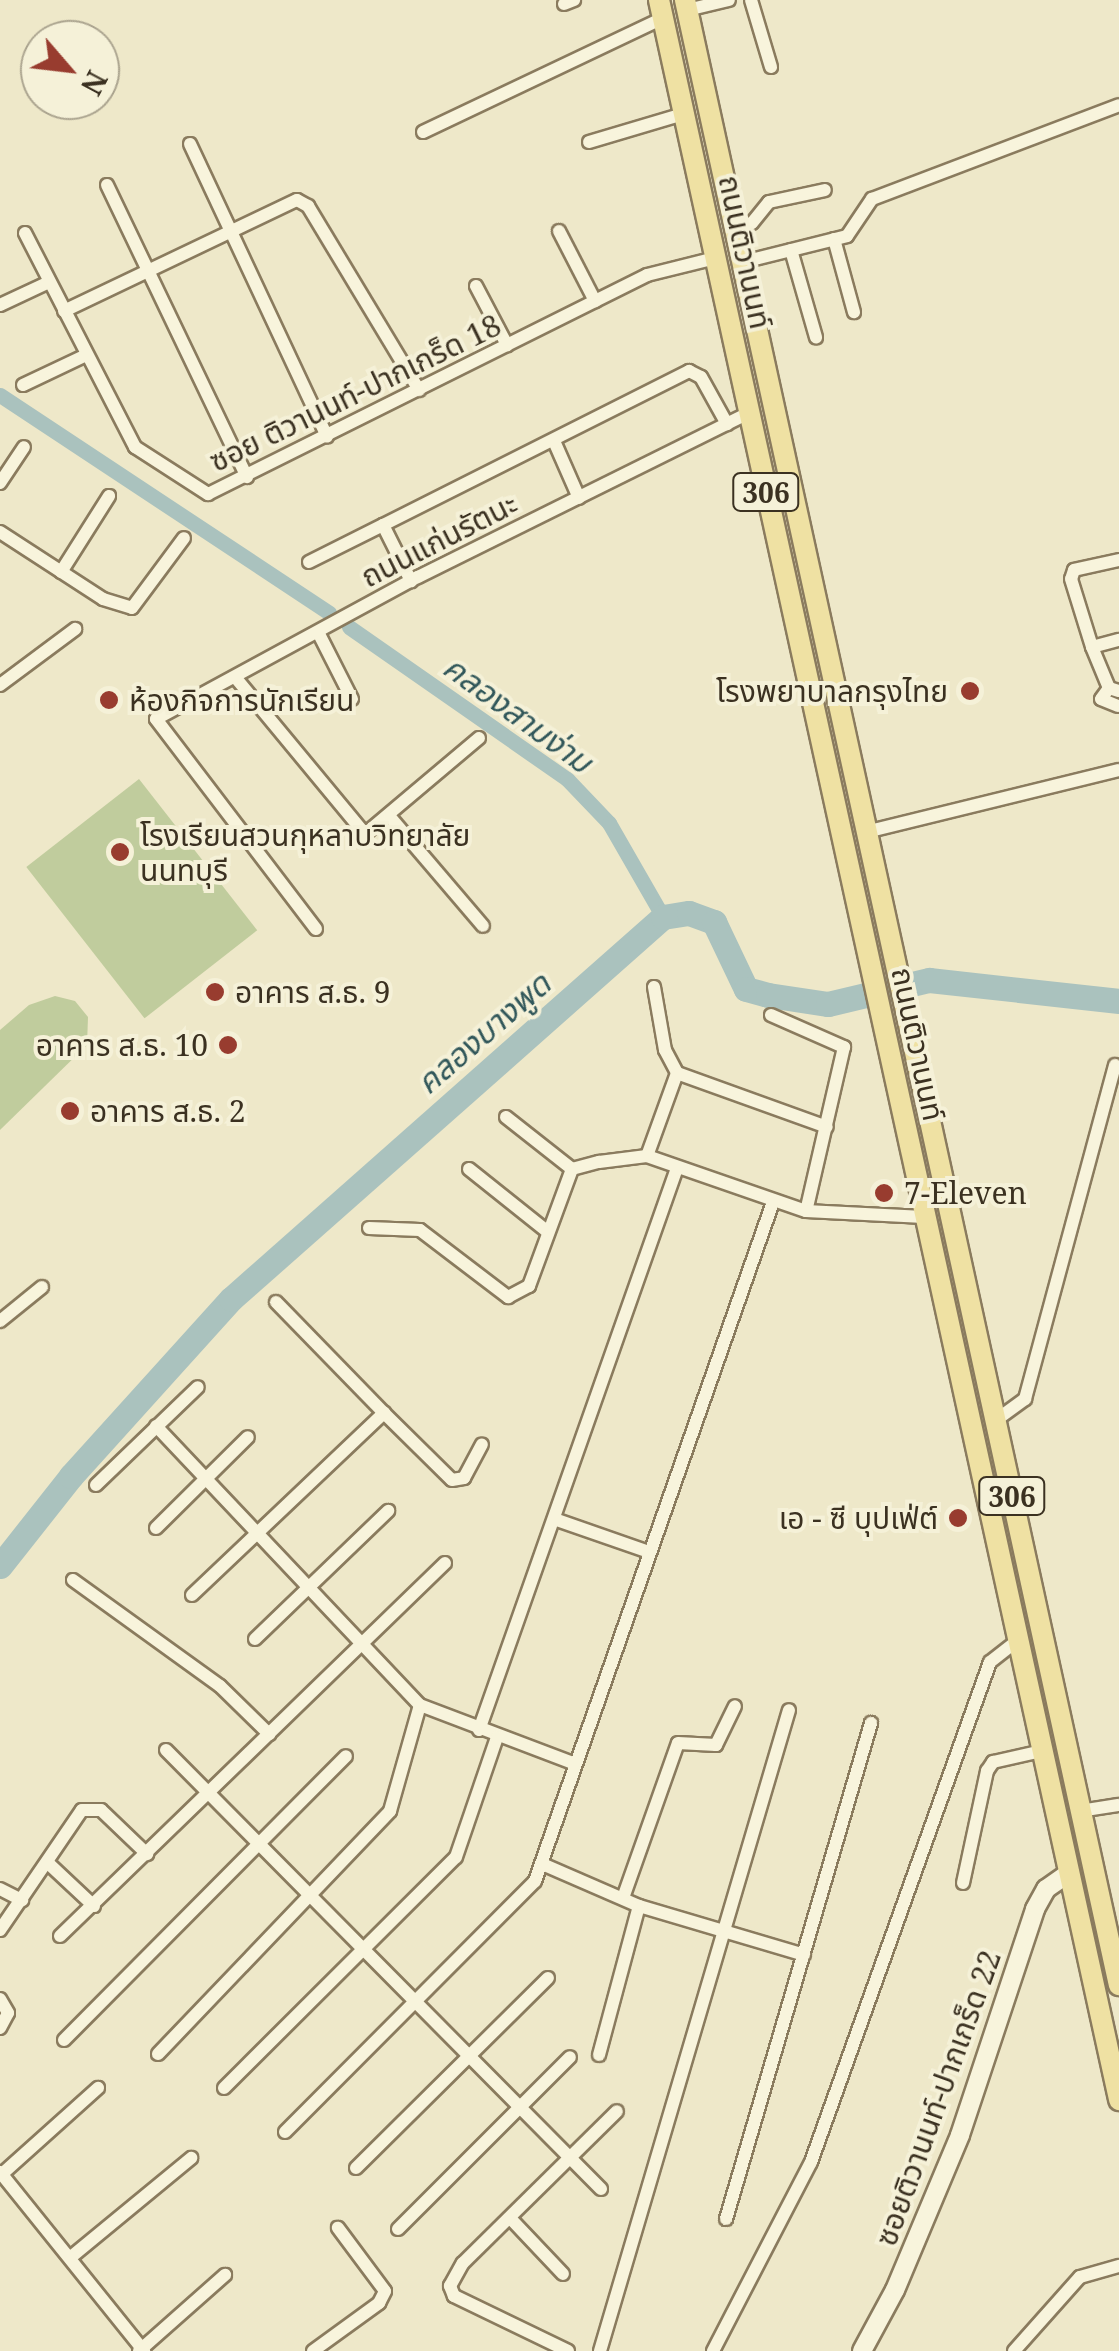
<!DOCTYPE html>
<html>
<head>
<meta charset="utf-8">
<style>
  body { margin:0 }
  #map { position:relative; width:1119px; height:2351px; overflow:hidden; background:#eee8c9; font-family:"Noto Serif","Noto Sans Thai",serif }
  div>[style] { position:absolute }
  .green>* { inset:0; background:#c0cc9d; transform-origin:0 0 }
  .canal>* { height:15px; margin:-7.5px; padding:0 7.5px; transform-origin:7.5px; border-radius:7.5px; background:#aac2be }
  .river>* { height:25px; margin:-12.5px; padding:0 12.5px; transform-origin:12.5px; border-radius:12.5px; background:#aac2be }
  .roads { filter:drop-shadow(2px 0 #8a7b5e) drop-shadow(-2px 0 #8a7b5e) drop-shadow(0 2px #8a7b5e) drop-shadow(0 -2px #8a7b5e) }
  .street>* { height:12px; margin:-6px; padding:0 6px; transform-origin:6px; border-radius:6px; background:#f8f4dc }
  .secondary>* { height:18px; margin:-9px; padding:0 9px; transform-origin:9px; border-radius:9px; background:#f8f4dc }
  .primary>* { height:20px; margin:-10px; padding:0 10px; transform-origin:10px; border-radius:10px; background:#efe1a3 }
  .dots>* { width:28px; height:28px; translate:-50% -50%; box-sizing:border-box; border:5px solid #f5f1d8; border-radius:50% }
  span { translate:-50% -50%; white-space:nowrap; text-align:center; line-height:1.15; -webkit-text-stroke:8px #f5f1d8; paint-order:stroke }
  .shield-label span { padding:2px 8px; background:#f5f1d8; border:2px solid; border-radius:8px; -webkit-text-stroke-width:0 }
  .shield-label { font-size:28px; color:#3b3121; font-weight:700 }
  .street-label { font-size:30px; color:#3b3121 }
  .poi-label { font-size:30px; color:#3b3121 }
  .right { translate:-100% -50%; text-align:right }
  .left { translate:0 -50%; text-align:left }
  .water-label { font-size:32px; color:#31575a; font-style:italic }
  .north { position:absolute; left:20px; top:20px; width:100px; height:100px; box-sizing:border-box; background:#f5f1d8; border:2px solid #aba48f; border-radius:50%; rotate:118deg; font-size:28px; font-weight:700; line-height:40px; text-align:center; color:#3b3121 }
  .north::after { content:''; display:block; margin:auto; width:35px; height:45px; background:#983c2f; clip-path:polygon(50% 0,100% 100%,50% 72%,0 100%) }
</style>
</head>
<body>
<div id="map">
  <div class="green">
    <i style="left:139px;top:779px;width:192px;height:143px;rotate:52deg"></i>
    <i style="clip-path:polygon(55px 996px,75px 1001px,88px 1017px,87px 1045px,0 1130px,0 1030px,29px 1005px)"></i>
  </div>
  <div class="canal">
    <i style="left:0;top:395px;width:395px;rotate:33.5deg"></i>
    <i style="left:349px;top:627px;width:266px;rotate:34.9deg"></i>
    <i style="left:567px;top:779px;width:61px;rotate:46.3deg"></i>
    <i style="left:609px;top:823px;width:108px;rotate:60.1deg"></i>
  </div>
  <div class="river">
    <i style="left:0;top:1566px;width:115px;rotate:-51.7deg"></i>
    <i style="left:71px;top:1476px;width:239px;rotate:-47.9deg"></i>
    <i style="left:231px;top:1299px;width:577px;rotate:-41.49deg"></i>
    <i style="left:663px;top:917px;width:26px;rotate:-9deg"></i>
    <i style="left:689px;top:913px;width:27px;rotate:20deg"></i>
    <i style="left:714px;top:922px;width:74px;rotate:64.5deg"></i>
    <i style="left:746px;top:989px;width:23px;rotate:15deg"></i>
    <i style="left:768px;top:995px;width:61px;rotate:8.5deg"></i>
    <i style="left:828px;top:1004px;width:104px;rotate:-13.4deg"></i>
    <i style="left:929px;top:980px;width:191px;rotate:6.3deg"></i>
  </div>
  <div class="roads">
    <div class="street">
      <i style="left:751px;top:0;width:70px;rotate:73.4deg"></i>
      <i style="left:564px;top:4px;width:11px;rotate:-22deg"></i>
      <i style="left:687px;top:10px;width:43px;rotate:-13.4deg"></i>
      <i style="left:423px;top:132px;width:266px;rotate:-25.4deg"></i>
      <i style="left:589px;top:142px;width:101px;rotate:-16.6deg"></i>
      <i style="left:190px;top:144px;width:323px;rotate:64.9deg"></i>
      <i style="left:107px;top:185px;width:324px;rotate:64.4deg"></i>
      <i style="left:736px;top:230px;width:17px;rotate:-24deg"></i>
      <i style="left:752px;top:223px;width:27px;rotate:-51deg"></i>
      <i style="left:769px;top:202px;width:57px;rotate:-12.1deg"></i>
      <i style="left:559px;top:231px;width:79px;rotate:62.8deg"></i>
      <i style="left:25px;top:233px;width:241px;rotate:62.8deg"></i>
      <i style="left:135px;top:447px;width:87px;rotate:32.8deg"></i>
      <i style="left:208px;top:494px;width:491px;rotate:-26.5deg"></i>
      <i style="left:647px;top:275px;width:70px;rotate:-14deg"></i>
      <i style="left:834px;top:239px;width:76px;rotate:74.7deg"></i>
      <i style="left:791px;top:250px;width:91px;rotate:74deg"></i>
      <i style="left:743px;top:262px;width:107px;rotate:-14deg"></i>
      <i style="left:847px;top:236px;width:45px;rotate:-56deg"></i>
      <i style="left:872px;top:199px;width:264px;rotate:-20.8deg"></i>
      <i style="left:476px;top:286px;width:67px;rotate:62.3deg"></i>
      <i style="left:0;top:305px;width:54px;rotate:-25.1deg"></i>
      <i style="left:64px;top:311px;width:258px;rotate:-25.5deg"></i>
      <i style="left:297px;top:200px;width:13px;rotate:29deg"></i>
      <i style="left:308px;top:206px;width:215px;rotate:58.9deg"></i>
      <i style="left:23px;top:385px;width:68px;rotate:-25.4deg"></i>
      <i style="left:554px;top:441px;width:62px;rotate:66.3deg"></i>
      <i style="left:0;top:483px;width:43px;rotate:-56.3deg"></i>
      <i style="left:383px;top:525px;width:343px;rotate:-26.7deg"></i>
      <i style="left:689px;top:371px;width:13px;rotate:27deg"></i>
      <i style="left:701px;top:377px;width:54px;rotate:61deg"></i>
      <i style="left:0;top:532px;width:123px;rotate:33deg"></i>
      <i style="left:103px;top:599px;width:30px;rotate:17deg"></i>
      <i style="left:132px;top:608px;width:87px;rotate:-53.4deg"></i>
      <i style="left:1119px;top:560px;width:46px;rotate:167.5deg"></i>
      <i style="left:1074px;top:570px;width:9px;rotate:108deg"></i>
      <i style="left:1071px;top:579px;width:71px;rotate:72.8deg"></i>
      <i style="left:1092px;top:647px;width:28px;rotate:-15deg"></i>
      <i style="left:309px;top:562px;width:83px;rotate:-26.6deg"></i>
      <i style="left:383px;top:525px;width:63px;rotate:63.4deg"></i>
      <i style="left:61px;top:572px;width:90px;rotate:-57.7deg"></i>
      <i style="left:318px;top:632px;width:75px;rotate:63.1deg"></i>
      <i style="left:1092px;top:647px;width:44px;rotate:67.5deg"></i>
      <i style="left:235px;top:677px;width:204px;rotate:50.4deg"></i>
      <i style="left:365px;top:834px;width:149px;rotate:-40.1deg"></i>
      <i style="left:0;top:685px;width:94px;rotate:-36.7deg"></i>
      <i style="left:1118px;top:706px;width:18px;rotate:-158deg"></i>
      <i style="left:1101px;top:699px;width:14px;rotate:-54deg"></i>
      <i style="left:1109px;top:688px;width:10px;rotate:17deg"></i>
      <i style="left:390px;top:817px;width:143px;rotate:49.5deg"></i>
      <i style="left:866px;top:832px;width:260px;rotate:-13.8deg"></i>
      <i style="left:316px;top:929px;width:264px;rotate:-127.3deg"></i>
      <i style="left:156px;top:719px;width:298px;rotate:-28.5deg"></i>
      <i style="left:418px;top:577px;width:369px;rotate:-26.4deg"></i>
      <i style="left:654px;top:987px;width:64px;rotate:80.1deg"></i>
      <i style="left:665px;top:1050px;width:26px;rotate:62deg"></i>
      <i style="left:677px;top:1073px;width:159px;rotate:19.8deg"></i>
      <i style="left:771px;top:1015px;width:80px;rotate:23.7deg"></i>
      <i style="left:844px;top:1047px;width:168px;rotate:103deg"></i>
      <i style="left:506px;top:1117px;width:84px;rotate:38.2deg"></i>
      <i style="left:647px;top:1156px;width:88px;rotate:-70.1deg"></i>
      <i style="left:469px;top:1169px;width:101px;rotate:38.6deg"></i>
      <i style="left:369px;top:1228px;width:51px;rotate:2.2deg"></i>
      <i style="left:420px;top:1230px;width:111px;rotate:37.3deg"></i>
      <i style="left:508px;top:1297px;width:24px;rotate:-28deg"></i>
      <i style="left:529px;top:1286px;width:125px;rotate:-69.8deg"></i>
      <i style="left:572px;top:1169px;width:28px;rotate:-15deg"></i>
      <i style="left:599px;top:1162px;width:48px;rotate:-7.1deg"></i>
      <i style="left:647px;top:1156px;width:168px;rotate:19.1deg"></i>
      <i style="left:806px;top:1211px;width:118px;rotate:2.9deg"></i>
      <i style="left:276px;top:1302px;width:155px;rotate:45.8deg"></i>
      <i style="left:0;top:1321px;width:54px;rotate:-39deg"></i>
      <i style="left:996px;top:1420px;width:36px;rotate:-36deg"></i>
      <i style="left:1025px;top:1399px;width:346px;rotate:-74.9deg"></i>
      <i style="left:156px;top:1426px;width:384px;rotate:46.6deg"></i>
      <i style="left:420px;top:1705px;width:166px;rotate:20.8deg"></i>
      <i style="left:96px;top:1485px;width:141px;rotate:-43.9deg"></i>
      <i style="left:557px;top:1520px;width:94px;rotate:19.2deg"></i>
      <i style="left:156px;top:1528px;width:129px;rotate:-44.7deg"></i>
      <i style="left:73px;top:1580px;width:181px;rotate:35.8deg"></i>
      <i style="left:220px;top:1686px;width:69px;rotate:44.4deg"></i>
      <i style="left:192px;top:1595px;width:265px;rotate:-43.5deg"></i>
      <i style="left:384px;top:1413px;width:95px;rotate:44.6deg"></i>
      <i style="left:452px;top:1480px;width:12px;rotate:-9deg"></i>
      <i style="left:464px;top:1478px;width:38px;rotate:-62deg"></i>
      <i style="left:255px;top:1639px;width:185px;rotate:-43.9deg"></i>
      <i style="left:479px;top:1730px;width:596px;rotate:-70.59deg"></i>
      <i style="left:166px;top:1750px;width:618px;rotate:45.26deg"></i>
      <i style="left:1080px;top:1811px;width:39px;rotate:-9deg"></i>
      <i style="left:48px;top:1863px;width:63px;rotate:43.1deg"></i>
      <i style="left:542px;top:1864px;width:106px;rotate:23.4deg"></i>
      <i style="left:639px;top:1906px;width:172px;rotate:16.5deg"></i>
      <i style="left:963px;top:1883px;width:115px;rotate:-77.9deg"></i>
      <i style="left:987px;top:1771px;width:11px;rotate:-56deg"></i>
      <i style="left:993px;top:1762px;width:50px;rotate:-12.7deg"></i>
      <i style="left:0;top:1889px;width:25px;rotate:27deg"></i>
      <i style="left:623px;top:1898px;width:164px;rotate:-70.5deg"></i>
      <i style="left:678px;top:1743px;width:38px;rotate:3deg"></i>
      <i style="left:716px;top:1745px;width:43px;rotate:-64deg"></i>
      <i style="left:0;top:1930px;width:145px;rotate:-55.7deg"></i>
      <i style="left:82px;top:1810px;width:19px"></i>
      <i style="left:101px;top:1810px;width:64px;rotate:43.7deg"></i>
      <i style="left:60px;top:1936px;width:536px;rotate:-44.09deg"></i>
      <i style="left:0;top:1999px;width:16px;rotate:60deg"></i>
      <i style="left:8px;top:2013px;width:17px;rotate:118deg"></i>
      <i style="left:64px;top:2040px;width:400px;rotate:-45.2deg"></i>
      <i style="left:158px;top:2054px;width:336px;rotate:-46.3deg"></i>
      <i style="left:390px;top:1811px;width:110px;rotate:-74.2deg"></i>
      <i style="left:599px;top:2055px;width:154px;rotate:-75deg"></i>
      <i style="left:224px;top:2088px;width:327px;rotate:-44.9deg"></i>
      <i style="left:456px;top:1857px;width:127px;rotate:-71.1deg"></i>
      <i style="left:285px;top:2132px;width:354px;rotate:-45.1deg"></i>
      <i style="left:535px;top:1881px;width:720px;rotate:-70.68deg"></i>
      <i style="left:356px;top:2168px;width:270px;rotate:-44.7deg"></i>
      <i style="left:0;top:2172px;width:230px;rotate:51.2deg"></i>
      <i style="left:2px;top:2174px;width:129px;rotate:-41.9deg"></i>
      <i style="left:510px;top:2218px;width:77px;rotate:46.6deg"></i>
      <i style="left:726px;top:2219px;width:517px;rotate:-73.7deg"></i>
      <i style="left:398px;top:2229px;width:243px;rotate:-45deg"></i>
      <i style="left:71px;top:2257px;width:156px;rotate:-39.5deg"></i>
      <i style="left:139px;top:2351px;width:115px;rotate:-41.5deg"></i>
      <i style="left:313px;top:2351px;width:82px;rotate:-36deg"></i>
      <i style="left:379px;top:2303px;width:13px;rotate:-63deg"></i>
      <i style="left:385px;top:2291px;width:79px;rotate:-126.7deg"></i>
      <i style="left:568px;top:2351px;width:127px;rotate:-154.2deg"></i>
      <i style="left:454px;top:2296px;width:11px;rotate:-112deg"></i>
      <i style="left:450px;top:2286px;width:26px;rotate:-61deg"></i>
      <i style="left:463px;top:2263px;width:216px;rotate:-44.6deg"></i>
      <i style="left:600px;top:2351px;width:668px;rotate:-73.57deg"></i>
      <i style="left:713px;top:2351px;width:213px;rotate:-62.6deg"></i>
      <i style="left:811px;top:2162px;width:531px;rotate:-70.3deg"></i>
      <i style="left:990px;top:1662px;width:36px;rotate:-38deg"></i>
      <i style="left:1014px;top:2351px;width:99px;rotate:-48.3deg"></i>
      <i style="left:1080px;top:2277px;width:41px;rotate:-15.8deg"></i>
    </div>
    <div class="secondary">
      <i style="left:862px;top:2351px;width:69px;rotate:-61.6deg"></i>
      <i style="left:895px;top:2290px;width:168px;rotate:-67.2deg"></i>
      <i style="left:960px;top:2135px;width:238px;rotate:-71.6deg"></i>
      <i style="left:1035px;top:1909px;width:23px;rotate:-61deg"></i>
      <i style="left:1046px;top:1889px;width:29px;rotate:-35deg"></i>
    </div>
    <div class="primary">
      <i style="left:659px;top:0;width:2150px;rotate:77.64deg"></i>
      <i style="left:685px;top:0;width:2032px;rotate:77.67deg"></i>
    </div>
  </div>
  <div class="dots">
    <i style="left:970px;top:691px;background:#983c2f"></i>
    <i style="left:109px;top:700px;background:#983c2f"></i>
    <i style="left:120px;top:852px;background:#983c2f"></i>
    <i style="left:215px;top:992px;background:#983c2f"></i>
    <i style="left:228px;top:1045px;background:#983c2f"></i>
    <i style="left:70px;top:1111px;background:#983c2f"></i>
    <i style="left:884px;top:1193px;background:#983c2f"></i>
    <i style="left:958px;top:1518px;background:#983c2f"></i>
  </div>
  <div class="shield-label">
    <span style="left:766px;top:492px">306</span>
    <span style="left:1012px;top:1496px">306</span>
  </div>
  <div class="street-label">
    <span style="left:745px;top:252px;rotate:78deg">ถนนติวานนท์</span>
    <span style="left:355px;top:393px;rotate:-26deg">ซอย ติวานนท์-ปากเกร็ด 18</span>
    <span style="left:439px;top:540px;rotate:-27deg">ถนนแก่นรัตนะ</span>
    <span style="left:918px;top:1044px;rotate:78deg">ถนนติวานนท์</span>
    <span style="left:938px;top:2098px;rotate:-70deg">ซอยติวานนท์-ปากเกร็ด 22</span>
  </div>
  <div class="poi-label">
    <span class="right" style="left:948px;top:691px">โรงพยาบาลกรุงไทย</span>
    <span class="left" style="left:129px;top:700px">ห้องกิจการนักเรียน</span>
    <span class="left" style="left:140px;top:852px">โรงเรียนสวนกุหลาบวิทยาลัย<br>นนทบุรี</span>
    <span class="left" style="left:235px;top:992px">อาคาร ส.ธ. 9</span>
    <span class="right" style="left:208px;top:1045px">อาคาร ส.ธ. 10</span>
    <span class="left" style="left:90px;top:1111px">อาคาร ส.ธ. 2</span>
    <span class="left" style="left:904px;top:1193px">7-Eleven</span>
    <span class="right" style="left:938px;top:1518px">เอ - ซี บุปเฟ่ต์</span>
  </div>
  <div class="water-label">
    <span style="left:518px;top:714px;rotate:36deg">คลองสามง่าม</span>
    <span style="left:483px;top:1033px;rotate:-41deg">คลองบางพูด</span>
  </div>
  <div class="north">N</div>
</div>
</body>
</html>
